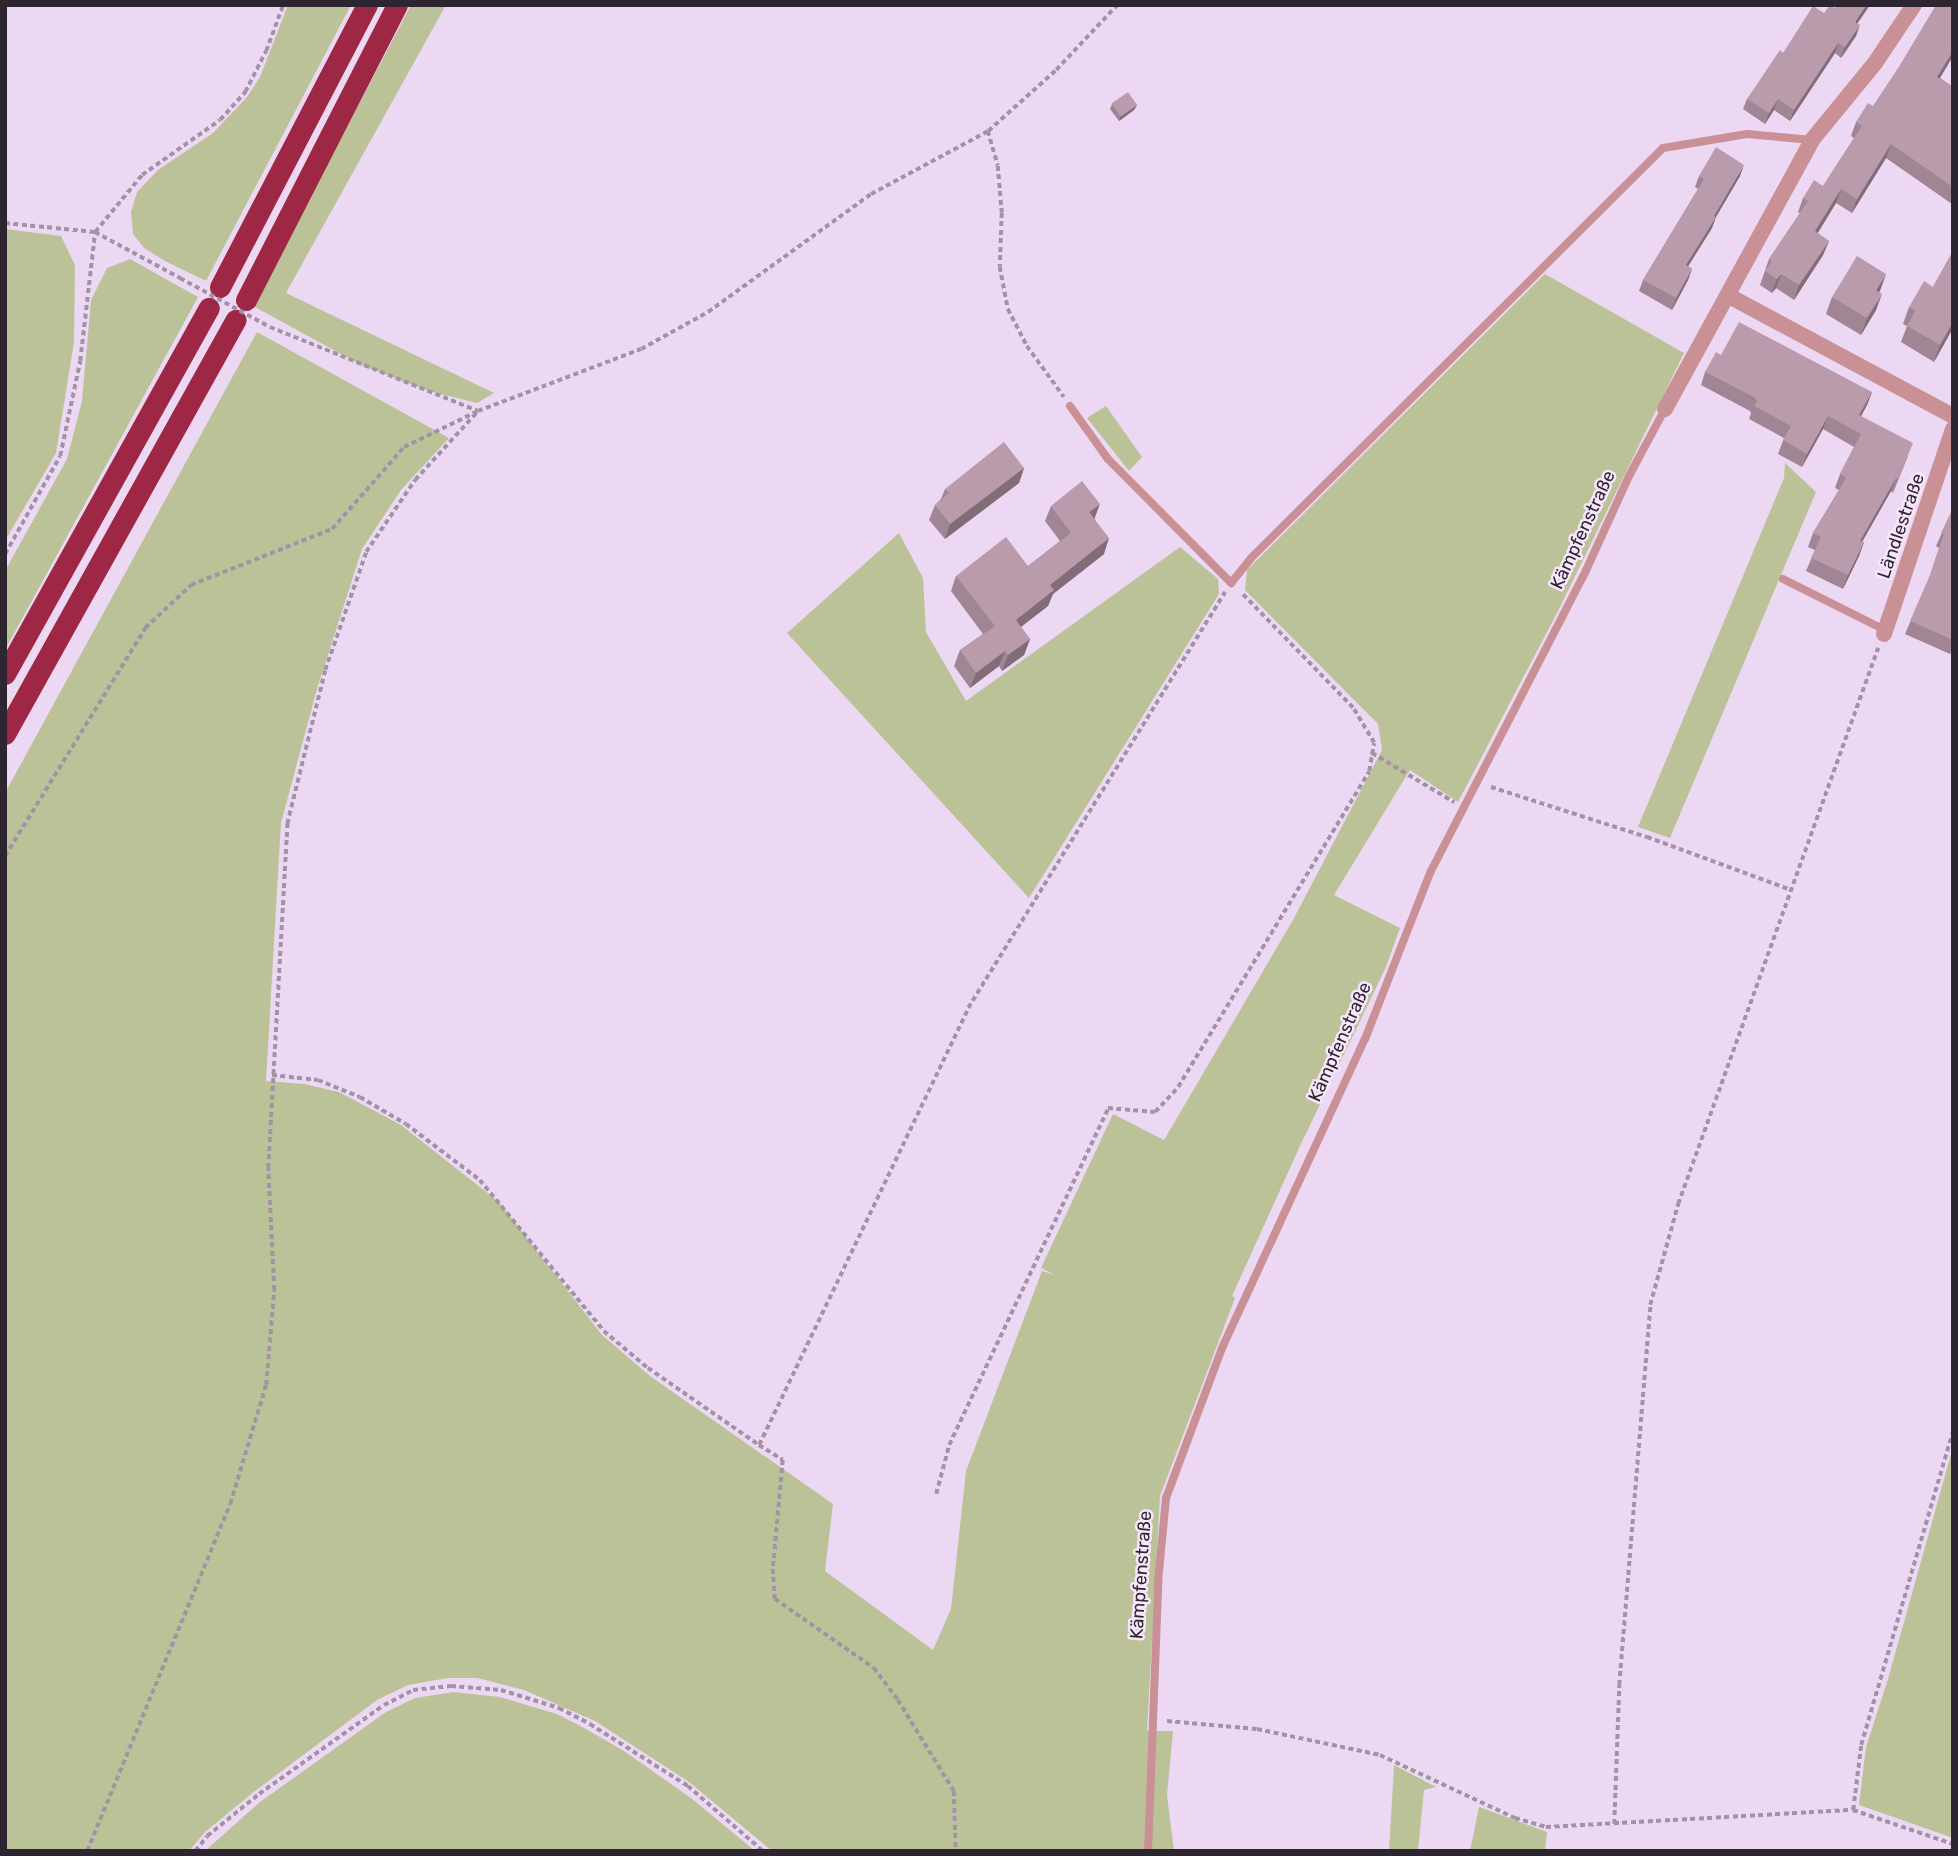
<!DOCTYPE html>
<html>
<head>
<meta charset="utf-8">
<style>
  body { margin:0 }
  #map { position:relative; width:1958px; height:1856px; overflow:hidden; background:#edd8f3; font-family:Rubik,sans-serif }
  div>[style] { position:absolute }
  .green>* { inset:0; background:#bcc297 }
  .path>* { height:3.5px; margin-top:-1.75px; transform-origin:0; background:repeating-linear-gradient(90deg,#a292a6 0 5px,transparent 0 8.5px) }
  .lane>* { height:8px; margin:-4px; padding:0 4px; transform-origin:4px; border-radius:4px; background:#c99096 }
  .street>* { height:16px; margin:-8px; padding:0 8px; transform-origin:8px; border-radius:8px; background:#c99096 }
  .highway>* { height:21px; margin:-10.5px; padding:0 10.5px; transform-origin:10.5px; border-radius:10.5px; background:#9d2744 }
  .path-bridge>* { height:3.5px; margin-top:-1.75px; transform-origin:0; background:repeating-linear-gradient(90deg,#a292a6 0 5px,transparent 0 8.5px) }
  .wall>* { inset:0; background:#a08594 }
  .shaded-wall>* { inset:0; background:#826c78 }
  .building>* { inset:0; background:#ba9bac; transform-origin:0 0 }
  span { translate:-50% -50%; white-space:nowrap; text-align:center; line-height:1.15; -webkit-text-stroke:5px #f8e7fc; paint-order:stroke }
  .street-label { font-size:18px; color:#2d252f }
  .frame { position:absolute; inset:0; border:7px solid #2d252f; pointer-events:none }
</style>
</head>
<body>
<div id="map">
  <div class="green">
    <i style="clip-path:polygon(288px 5px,351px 5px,206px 281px,165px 261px,144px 248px,133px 234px,131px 212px,137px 192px,158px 170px,213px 133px,247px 97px,260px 77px)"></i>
    <i style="clip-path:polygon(411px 5px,446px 5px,286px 293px,494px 393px,477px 403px,428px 391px,361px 365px,253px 306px)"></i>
    <i style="clip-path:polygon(5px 229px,61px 236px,75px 265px,74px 342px,56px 453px,5px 541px)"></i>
    <i style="clip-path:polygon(130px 259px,198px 297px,5px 650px,5px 571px,67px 459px,82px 401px,91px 300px,107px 268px)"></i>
    <i style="clip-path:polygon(1545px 274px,1684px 353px,1559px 609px,1458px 802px,1410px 770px,1334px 895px,1400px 928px,1386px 967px,1300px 1146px,1232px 1296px,1235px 1298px,1160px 1496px,1147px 1731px,1173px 1731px,1167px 1795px,1174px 1851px,772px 1851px,689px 1782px,595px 1721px,524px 1690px,477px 1678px,448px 1678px,408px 1685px,377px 1700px,255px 1791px,205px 1832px,189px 1851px,5px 1851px,5px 793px,257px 332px,449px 438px,401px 490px,362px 549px,317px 689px,281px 823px,266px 1081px,304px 1084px,339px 1092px,401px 1125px,499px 1202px,602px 1335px,650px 1376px,833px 1504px,825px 1571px,933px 1650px,951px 1609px,966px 1471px,1042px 1271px,1055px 1275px,1041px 1268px,1113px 1114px,1164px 1140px,1293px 920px,1382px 750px,1378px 724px,1245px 590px,1247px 570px)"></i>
    <i style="clip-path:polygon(1106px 406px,1142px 457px,1129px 471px,1087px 418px)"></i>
    <i style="clip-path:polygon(1785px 463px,1816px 492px,1670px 838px,1638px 827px,1784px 478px)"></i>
    <i style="clip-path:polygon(899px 533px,923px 578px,926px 632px,966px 701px,1180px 547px,1218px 579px,1219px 594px,1029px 898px,787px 633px)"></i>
    <i style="clip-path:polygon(1953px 1447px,1953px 1838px,1859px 1805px,1866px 1747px,1888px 1679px)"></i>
    <i style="clip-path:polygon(453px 1692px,500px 1697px,557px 1714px,586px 1729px,624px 1751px,691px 1798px,755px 1851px,205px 1851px,260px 1802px,386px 1712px,415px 1698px)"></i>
    <i style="clip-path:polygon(1394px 1765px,1436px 1787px,1424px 1790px,1418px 1851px,1389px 1851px)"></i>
    <i style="clip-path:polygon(1479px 1807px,1547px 1832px,1545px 1851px,1470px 1851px)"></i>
  </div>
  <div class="path">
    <i style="left:988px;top:131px;width:36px;rotate:74deg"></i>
    <i style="left:998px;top:166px;width:47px;rotate:85.1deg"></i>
    <i style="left:1002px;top:213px;width:54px;rotate:92.1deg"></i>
    <i style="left:1000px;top:267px;width:43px;rotate:79.2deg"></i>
    <i style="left:1008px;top:309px;width:42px;rotate:62.8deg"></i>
    <i style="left:1027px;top:346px;width:63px;rotate:54deg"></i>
    <i style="left:5px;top:223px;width:90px;rotate:5.7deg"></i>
    <i style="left:95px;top:232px;width:97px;rotate:28.4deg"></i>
    <i style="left:270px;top:327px;width:224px;rotate:22deg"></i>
    <i style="left:5px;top:554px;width:112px;rotate:-60.7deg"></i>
    <i style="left:60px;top:456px;width:97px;rotate:-78.1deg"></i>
    <i style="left:80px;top:361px;width:130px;rotate:-83.4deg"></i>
    <i style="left:95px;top:232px;width:74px;rotate:-50.5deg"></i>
    <i style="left:142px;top:175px;width:95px;rotate:-35.2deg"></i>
    <i style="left:220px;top:120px;width:38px;rotate:-48deg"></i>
    <i style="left:245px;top:92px;width:46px;rotate:-62.9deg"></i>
    <i style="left:266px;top:51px;width:49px;rotate:-69.7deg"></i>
    <i style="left:1372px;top:753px;width:96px;rotate:30.9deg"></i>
    <i style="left:1491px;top:787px;width:164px;rotate:17.8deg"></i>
    <i style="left:1647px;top:837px;width:153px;rotate:20.2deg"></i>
    <i style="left:5px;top:856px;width:268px;rotate:-58.4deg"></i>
    <i style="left:145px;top:628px;width:63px;rotate:-43.1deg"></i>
    <i style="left:191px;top:585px;width:152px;rotate:-21.7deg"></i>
    <i style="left:332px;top:529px;width:109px;rotate:-48.7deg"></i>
    <i style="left:404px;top:447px;width:82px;rotate:-25.9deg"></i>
    <i style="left:478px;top:411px;width:174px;rotate:-20.8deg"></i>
    <i style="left:641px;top:349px;width:77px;rotate:-28.9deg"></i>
    <i style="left:708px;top:312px;width:201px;rotate:-35.9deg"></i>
    <i style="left:871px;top:194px;width:133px;rotate:-28.3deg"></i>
    <i style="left:988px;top:131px;width:91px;rotate:-41.9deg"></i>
    <i style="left:1056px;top:70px;width:89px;rotate:-46.8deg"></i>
    <i style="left:272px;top:1075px;width:46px;rotate:6.2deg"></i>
    <i style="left:318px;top:1080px;width:45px;rotate:22deg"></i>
    <i style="left:360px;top:1097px;width:53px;rotate:30.4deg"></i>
    <i style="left:406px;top:1124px;width:93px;rotate:37.1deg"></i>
    <i style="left:480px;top:1180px;width:195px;rotate:50.6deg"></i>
    <i style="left:604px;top:1331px;width:57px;rotate:40.1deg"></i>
    <i style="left:648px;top:1368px;width:135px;rotate:34.7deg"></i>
    <i style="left:759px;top:1445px;width:484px;rotate:-64.4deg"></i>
    <i style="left:968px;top:1008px;width:489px;rotate:-58.3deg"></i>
    <i style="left:759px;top:1445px;width:28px;rotate:32deg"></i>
    <i style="left:783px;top:1460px;width:109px;rotate:95.2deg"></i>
    <i style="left:773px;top:1569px;width:30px;rotate:86deg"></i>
    <i style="left:775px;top:1599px;width:121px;rotate:34.9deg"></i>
    <i style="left:874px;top:1668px;width:40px;rotate:53deg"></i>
    <i style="left:898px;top:1700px;width:107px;rotate:58.4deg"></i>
    <i style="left:954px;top:1791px;width:60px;rotate:88.1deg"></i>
    <i style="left:936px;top:1494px;width:51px;rotate:-75.1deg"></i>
    <i style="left:949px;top:1445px;width:373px;rotate:-64.7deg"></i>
    <i style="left:1108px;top:1108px;width:47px;rotate:4.9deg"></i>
    <i style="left:1155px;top:1112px;width:34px;rotate:-47deg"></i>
    <i style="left:1178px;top:1087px;width:369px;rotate:-58.8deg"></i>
    <i style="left:1369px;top:771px;width:28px;rotate:-80deg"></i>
    <i style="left:1374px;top:743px;width:41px;rotate:-121deg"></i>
    <i style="left:1353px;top:708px;width:161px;rotate:-134.2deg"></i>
    <i style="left:1167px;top:1721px;width:90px;rotate:5.1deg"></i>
    <i style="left:1257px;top:1729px;width:126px;rotate:11.9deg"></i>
    <i style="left:1380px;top:1755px;width:149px;rotate:25deg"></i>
    <i style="left:1515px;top:1818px;width:32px;rotate:16deg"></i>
    <i style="left:1546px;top:1827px;width:307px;rotate:-3.2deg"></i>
    <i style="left:1853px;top:1810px;width:106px;rotate:18.8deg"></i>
    <i style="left:1853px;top:1810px;width:65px;rotate:-83deg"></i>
    <i style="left:1861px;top:1745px;width:328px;rotate:-73.7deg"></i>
    <i style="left:1614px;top:1824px;width:139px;rotate:-87.9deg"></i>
    <i style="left:1619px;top:1685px;width:381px;rotate:-85.3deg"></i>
    <i style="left:1650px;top:1305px;width:105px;rotate:-74.5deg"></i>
    <i style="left:1678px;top:1204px;width:591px;rotate:-70.22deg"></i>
    <i style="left:87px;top:1851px;width:375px;rotate:-67.6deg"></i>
    <i style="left:230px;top:1504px;width:124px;rotate:-73.2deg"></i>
    <i style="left:266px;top:1385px;width:95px;rotate:-85.2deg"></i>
    <i style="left:274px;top:1290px;width:122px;rotate:-92.8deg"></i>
    <i style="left:268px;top:1168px;width:345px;rotate:-86.8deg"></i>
    <i style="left:287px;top:824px;width:159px;rotate:-76.1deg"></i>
    <i style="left:325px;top:670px;width:125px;rotate:-70.8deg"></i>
    <i style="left:366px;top:552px;width:87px;rotate:-55.8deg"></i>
    <i style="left:415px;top:480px;width:93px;rotate:-47.6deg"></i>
    <i style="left:195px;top:1851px;width:19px;rotate:-51deg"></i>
    <i style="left:207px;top:1836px;width:67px;rotate:-38.9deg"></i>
    <i style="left:259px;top:1794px;width:153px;rotate:-35.5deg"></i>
    <i style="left:384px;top:1705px;width:33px;rotate:-27deg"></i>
    <i style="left:413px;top:1690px;width:38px;rotate:-6deg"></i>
    <i style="left:451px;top:1686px;width:50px;rotate:4.6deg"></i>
    <i style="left:501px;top:1690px;width:61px;rotate:17.2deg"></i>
    <i style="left:559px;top:1708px;width:35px;rotate:27deg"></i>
    <i style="left:590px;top:1724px;width:116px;rotate:32.3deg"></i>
    <i style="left:688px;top:1786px;width:99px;rotate:40.9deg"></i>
  </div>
  <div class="lane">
    <i style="left:1070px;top:406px;width:65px;rotate:54.4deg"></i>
    <i style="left:1108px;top:459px;width:175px;rotate:45.2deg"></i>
    <i style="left:1231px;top:583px;width:32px;rotate:-51deg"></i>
    <i style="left:1251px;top:558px;width:581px;rotate:-44.86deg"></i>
    <i style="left:1663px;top:148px;width:85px;rotate:-9.5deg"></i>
    <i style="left:1747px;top:134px;width:65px;rotate:5.3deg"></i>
    <i style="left:1783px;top:579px;width:114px;rotate:26.6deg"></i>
    <i style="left:1148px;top:1851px;width:280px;rotate:-87.8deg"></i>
    <i style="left:1159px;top:1571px;width:73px;rotate:-84.5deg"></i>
    <i style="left:1166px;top:1498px;width:160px;rotate:-69.5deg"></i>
    <i style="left:1222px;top:1348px;width:340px;rotate:-65.2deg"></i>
    <i style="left:1365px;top:1039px;width:180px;rotate:-68.6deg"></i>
    <i style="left:1431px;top:871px;width:331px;rotate:-62.7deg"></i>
    <i style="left:1583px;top:577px;width:111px;rotate:-65.5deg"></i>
    <i style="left:1629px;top:476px;width:76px;rotate:-61.8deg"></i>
  </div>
  <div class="street">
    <i style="left:1729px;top:296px;width:254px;rotate:28.2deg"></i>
    <i style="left:1665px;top:409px;width:307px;rotate:-61.3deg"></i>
    <i style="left:1812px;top:140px;width:99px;rotate:-50.7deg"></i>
    <i style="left:1875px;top:63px;width:70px;rotate:-56.1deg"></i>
    <i style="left:1884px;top:634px;width:216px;rotate:-71.4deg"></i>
  </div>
  <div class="highway">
    <i style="left:220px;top:287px;width:318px;rotate:-62.5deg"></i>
    <i style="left:246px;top:300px;width:331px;rotate:-62.9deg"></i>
    <i style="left:5px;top:674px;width:419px;rotate:-60.9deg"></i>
    <i style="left:5px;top:734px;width:474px;rotate:-60.9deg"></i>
  </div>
  <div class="path-bridge">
    <i style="left:180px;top:278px;width:102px;rotate:28.6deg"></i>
  </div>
  <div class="wall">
    <i style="clip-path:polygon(1953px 5px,1953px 56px,1940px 78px,1953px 87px,1953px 203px,1952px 204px,1886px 158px,1852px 213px,1836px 203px,1817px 233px,1829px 241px,1823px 255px,1794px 300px,1776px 288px,1772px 293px,1760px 285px,1769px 259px,1800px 213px,1798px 212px,1803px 198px,1823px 186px,1854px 138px,1851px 136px,1856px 122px,1873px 106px)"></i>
    <i style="clip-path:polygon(1824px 13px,1857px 23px,1856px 36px,1841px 58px,1835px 53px,1790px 121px,1774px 110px,1765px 124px,1743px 109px,1747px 99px,1783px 53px)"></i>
    <i style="clip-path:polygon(1112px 104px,1137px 105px,1134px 110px,1119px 121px,1110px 109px)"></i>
    <i style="clip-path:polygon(1699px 176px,1740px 176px,1716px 217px,1712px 228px,1688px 266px,1692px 269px,1688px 280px,1672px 310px,1639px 291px,1643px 280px,1698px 189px,1695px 187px)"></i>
    <i style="clip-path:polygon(1953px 251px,1953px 328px,1934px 362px,1901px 342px,1907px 326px,1903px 324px,1909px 307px,1933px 287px)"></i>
    <i style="clip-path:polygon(1879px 292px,1876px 310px,1861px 335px,1826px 314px,1832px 297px)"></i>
    <i style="clip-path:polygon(1721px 355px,1872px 392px,1867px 405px,1861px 416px,1908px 456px,1893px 493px,1891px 491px,1862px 542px,1864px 542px,1859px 556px,1843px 589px,1806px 571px,1815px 550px,1808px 547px,1813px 533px,1839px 490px,1835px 488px,1840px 474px,1854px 447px,1823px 429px,1802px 467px,1778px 454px,1784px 438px,1749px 419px,1751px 413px,1750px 411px,1701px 385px,1705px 372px)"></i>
    <i style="clip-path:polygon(1024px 468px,1019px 483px,945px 539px,929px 520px,935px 505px,941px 499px,945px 489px)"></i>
    <i style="clip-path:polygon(1051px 506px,1095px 519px,1104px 554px,1053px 594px,1048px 606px,1021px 627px,1030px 639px,1024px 655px,1002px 671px,999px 666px,970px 688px,954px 666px,960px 650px,983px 634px,951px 591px,956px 576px,1028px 566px,1060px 541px,1045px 521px)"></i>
    <i style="clip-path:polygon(1953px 508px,1953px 648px,1950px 654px,1905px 634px,1929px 579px,1939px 548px,1936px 546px)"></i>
  </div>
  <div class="shaded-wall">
    <i style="clip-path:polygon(1866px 5px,1870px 5px,1851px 33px,1855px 22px)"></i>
    <i style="clip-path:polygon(1860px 25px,1856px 36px,1841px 58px,1845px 47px)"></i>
    <i style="clip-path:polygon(1838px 43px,1835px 53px,1790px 121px,1794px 110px)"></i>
    <i style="clip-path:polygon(1953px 51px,1953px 56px,1932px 91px,1937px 77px)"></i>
    <i style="clip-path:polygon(1778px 99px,1774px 110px,1765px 124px,1769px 113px)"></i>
    <i style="clip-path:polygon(1137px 105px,1134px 110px,1119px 121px,1121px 116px)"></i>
    <i style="clip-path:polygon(1891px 144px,1886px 158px,1852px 213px,1857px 199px)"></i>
    <i style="clip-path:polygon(1744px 165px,1740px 176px,1710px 227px,1714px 216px)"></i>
    <i style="clip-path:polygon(1841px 189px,1836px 203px,1810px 246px,1815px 231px)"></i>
    <i style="clip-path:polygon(1716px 217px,1712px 228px,1682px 276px,1686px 265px)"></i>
    <i style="clip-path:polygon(1829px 241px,1823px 255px,1794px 300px,1799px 285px)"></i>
    <i style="clip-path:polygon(1692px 269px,1688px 280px,1672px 310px,1676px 298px)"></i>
    <i style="clip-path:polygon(1781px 274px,1776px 288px,1772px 293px,1777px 279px)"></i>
    <i style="clip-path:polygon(1886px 274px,1880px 291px,1870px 307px,1876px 290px)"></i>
    <i style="clip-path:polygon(1882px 294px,1876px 310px,1861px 335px,1867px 318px)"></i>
    <i style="clip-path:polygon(1953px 322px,1953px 328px,1934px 362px,1940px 345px)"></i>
    <i style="clip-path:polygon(1872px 392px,1867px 405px,1854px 429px,1859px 415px)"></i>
    <i style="clip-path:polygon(1828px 416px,1823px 429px,1802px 467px,1807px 454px)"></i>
    <i style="clip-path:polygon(1024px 468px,1019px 483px,945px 539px,950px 524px)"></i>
    <i style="clip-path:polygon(1896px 478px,1891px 491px,1855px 554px,1860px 541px)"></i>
    <i style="clip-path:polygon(1100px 504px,1094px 520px,1089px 512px)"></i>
    <i style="clip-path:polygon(1109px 538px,1104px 554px,1053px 594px,1048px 606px,1010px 635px,1016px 620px,1050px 585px)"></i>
    <i style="clip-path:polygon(1864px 542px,1859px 556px,1843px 589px,1848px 575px)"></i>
    <i style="clip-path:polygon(1030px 639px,1024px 655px,1002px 671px,1008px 655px)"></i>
    <i style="clip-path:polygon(1005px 651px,999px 666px,970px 688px,976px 673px)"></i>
  </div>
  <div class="building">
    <i style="clip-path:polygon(1830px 5px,1835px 8px,1837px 5px,1866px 5px,1855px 22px,1860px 25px,1845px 47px,1838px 43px,1794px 110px,1778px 99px,1769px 113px,1747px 99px,1780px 50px,1783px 53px,1813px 6px,1824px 13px)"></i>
    <i style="clip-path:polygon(1936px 5px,1953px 5px,1953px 51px,1937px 77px,1953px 87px,1953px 187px,1891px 144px,1857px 199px,1841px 189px,1815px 231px,1829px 241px,1799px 285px,1781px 274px,1777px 279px,1765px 271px,1772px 261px,1769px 259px,1808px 201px,1803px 198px,1814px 180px,1823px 186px,1862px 126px,1856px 122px,1868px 103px,1873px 106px,1900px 65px)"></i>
    <i style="left:1128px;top:92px;width:16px;height:20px;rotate:55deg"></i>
    <i style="clip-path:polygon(1716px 147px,1744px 165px,1714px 216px,1716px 217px,1686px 265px,1692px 269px,1676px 298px,1643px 280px,1704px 179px,1699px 176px)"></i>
    <i style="clip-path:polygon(1953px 251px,1953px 322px,1940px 345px,1907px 326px,1915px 311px,1909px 307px,1924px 281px,1933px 287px)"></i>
    <i style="clip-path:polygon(1857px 256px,1886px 274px,1876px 290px,1882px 294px,1867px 318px,1832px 297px)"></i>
    <i style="clip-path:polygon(1739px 322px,1872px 392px,1859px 415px,1913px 443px,1898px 479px,1896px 478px,1860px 541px,1864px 542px,1848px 575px,1811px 558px,1821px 537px,1813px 533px,1846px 478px,1840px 474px,1861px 434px,1828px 416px,1807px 454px,1783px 440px,1791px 426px,1754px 406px,1757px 401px,1754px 397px,1705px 372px,1716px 352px,1721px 355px)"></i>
    <i style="clip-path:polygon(1004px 442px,1024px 468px,950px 524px,935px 505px,949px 493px,945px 489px)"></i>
    <i style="clip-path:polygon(1082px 481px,1100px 504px,1089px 512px,1109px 538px,1050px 585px,1054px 590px,1016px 620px,1030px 639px,1008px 655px,1005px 651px,976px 673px,960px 650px,995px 626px,956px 576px,1006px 537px,1028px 566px,1071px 533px,1051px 506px)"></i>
    <i style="clip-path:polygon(1953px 508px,1953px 578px,1952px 581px,1953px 581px,1953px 640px,1910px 621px,1930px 575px,1944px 534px,1941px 533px)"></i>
  </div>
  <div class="street-label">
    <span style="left:1901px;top:526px;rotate:-71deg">Ländlestraße</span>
    <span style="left:1583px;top:530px;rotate:-65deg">Kämpfenstraße</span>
    <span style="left:1340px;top:1042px;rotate:-66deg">Kämpfenstraße</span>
    <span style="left:1141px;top:1575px;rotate:-86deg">Kämpfenstraße</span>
  </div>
  <div class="frame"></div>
</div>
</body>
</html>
